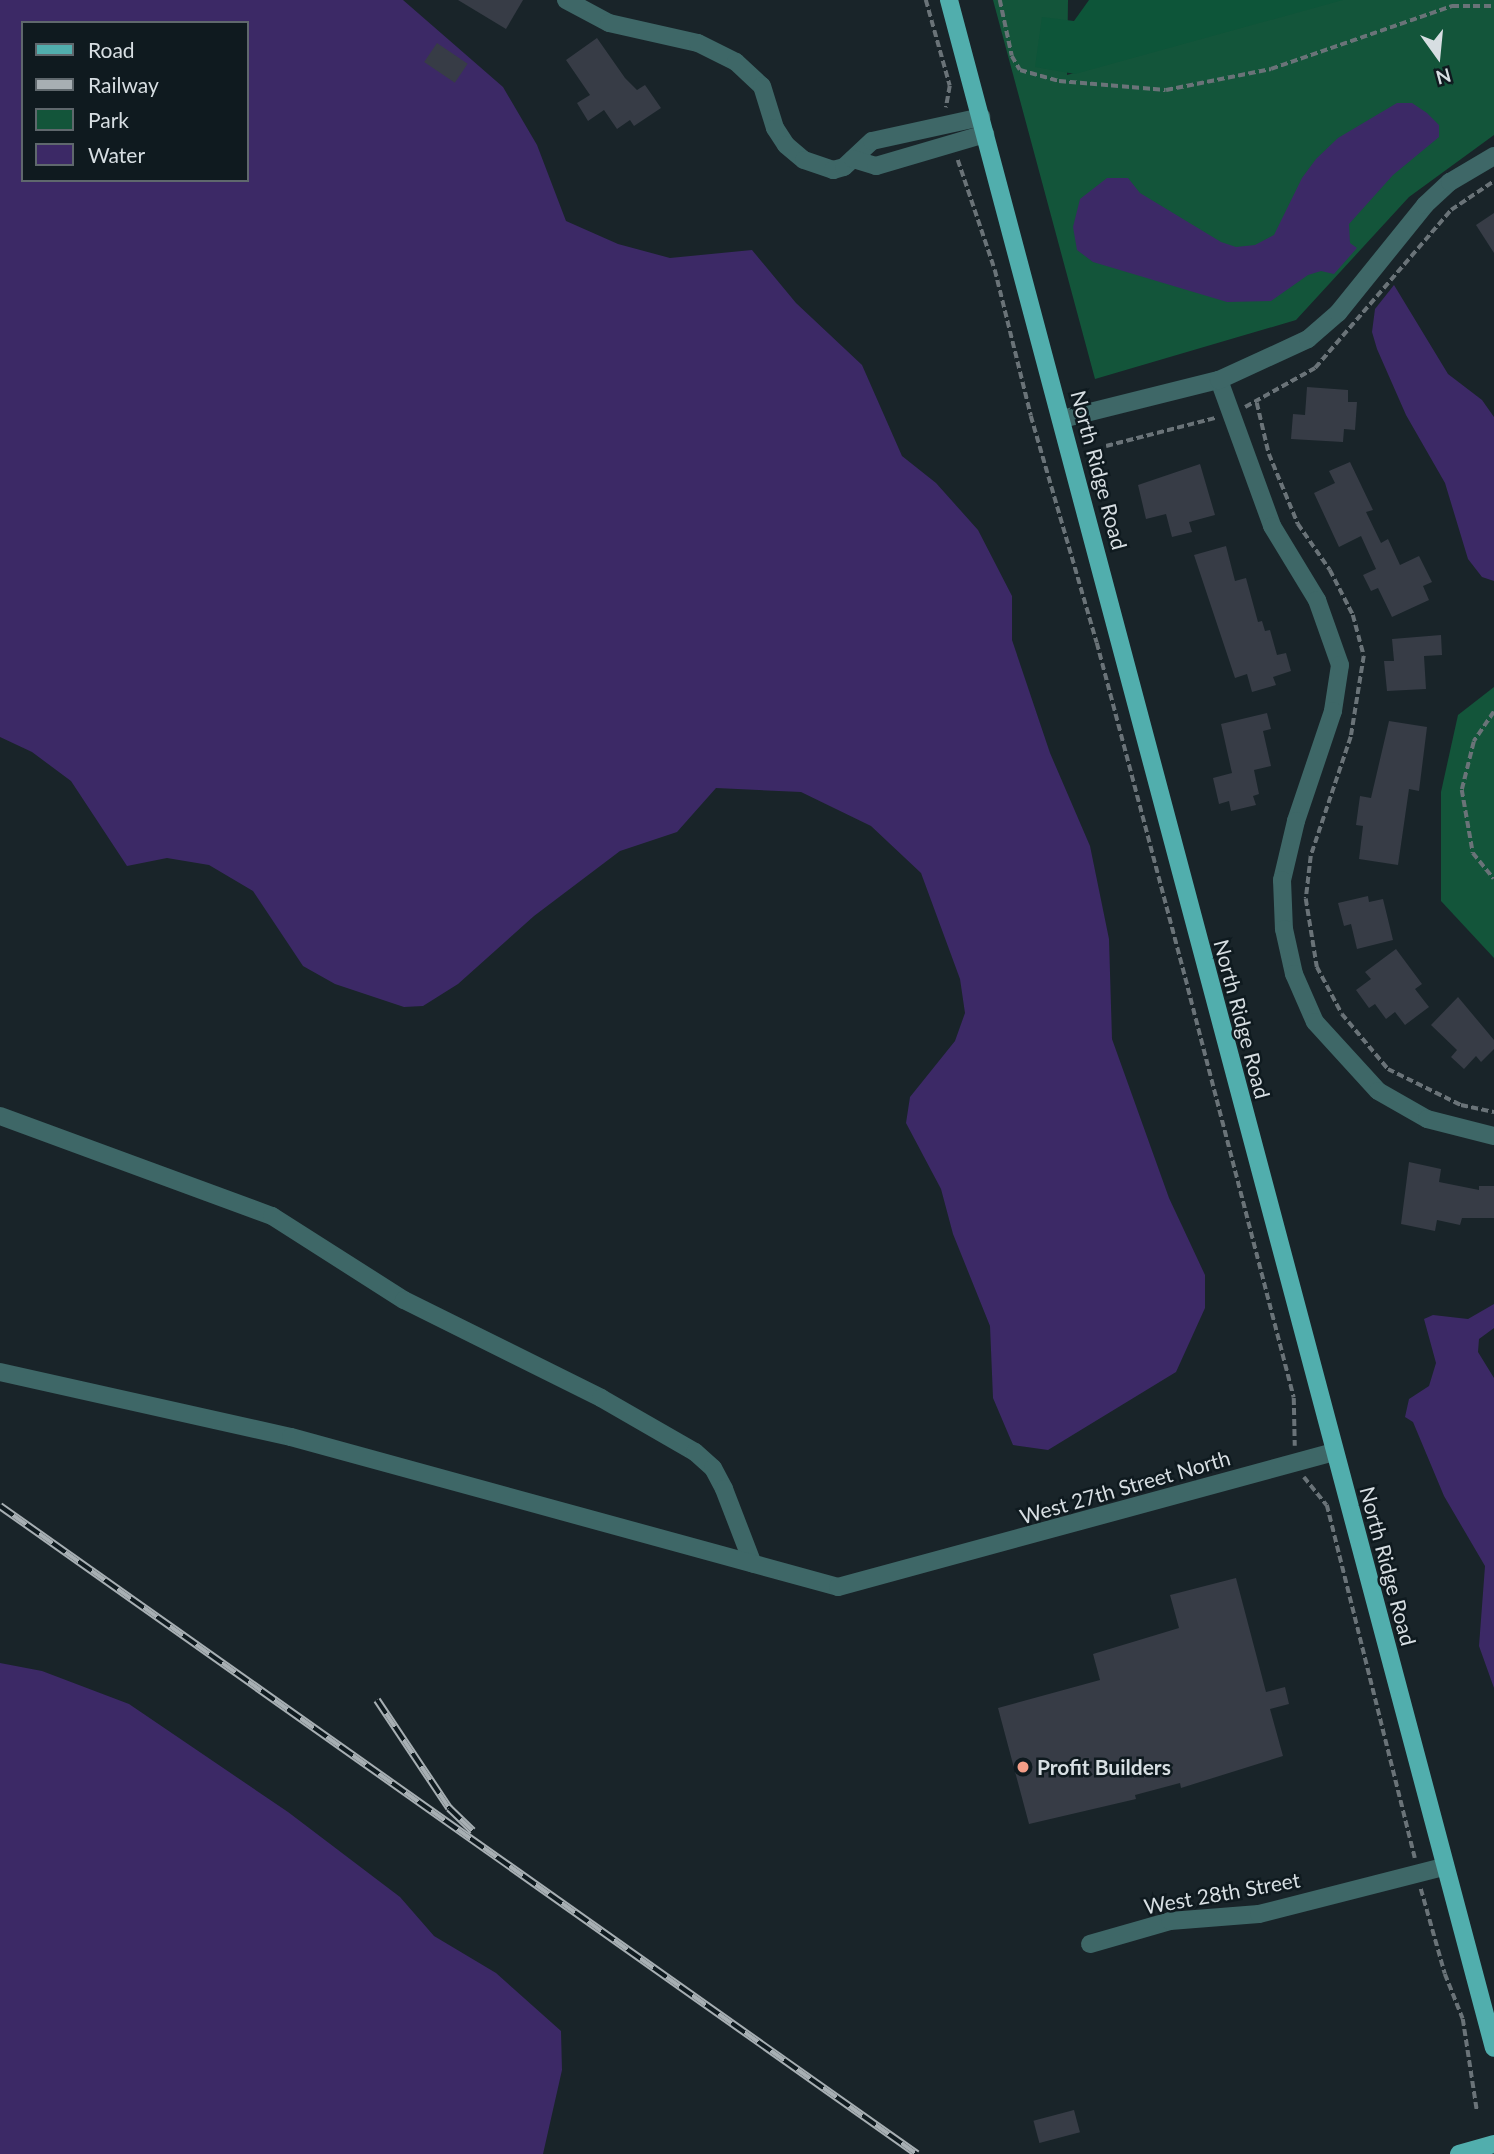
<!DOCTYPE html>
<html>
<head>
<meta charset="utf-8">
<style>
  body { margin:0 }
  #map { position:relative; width:1494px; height:2154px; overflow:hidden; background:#192429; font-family:Lato,sans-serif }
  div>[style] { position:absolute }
  .green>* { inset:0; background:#13553a }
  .forest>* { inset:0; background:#0d5539 }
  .water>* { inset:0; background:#3c2966 }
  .building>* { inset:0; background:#373c46; transform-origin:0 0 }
  .path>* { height:3.5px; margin-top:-1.75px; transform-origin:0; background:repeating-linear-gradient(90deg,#6a7378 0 7px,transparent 0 10.5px) }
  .minor>* { height:18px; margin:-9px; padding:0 9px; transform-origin:9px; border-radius:9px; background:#3e6767 }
  .major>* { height:18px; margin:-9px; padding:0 9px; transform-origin:9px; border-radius:9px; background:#51aead }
  .rail>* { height:8px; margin-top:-4px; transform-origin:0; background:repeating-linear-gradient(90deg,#0f1a1f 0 16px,#a7afb3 0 32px); box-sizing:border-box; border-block:2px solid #a7afb3 }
  .dots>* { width:19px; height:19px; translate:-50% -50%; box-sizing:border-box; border:4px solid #0f1a1f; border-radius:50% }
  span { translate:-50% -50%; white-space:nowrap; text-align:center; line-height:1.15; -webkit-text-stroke:5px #0f1a1f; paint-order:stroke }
  .street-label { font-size:21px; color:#d7dee2 }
  .poi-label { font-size:21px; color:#d7dee2; font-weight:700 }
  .left { translate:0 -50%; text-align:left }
  .legend { position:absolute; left:21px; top:21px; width:228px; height:161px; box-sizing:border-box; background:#0f1a1f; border:2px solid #5f686d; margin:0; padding:9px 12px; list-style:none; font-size:21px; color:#d7dee2 }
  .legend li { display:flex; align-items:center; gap:14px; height:35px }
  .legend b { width:35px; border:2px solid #5f686d }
  .north { position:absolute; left:1403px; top:21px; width:70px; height:70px; -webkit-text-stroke:5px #0f1a1f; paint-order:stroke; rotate:165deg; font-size:19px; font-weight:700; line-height:28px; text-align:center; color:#d7dee2 }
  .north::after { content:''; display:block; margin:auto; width:24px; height:32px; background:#d7dee2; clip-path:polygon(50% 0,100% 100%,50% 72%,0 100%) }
</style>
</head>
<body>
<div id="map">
  <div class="green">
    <i style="clip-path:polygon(993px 0,1068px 0,1067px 75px,1332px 0,1494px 0,1494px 135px,1409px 197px,1296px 320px,1095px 379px)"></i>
    <i style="clip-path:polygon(1494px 687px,1494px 958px,1441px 901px,1441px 792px,1458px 715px)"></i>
  </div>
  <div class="forest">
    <i style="clip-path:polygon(1089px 0,1343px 0,1075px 74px,1035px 67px,1042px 17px,1074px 21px)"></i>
  </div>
  <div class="water">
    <i style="clip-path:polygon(evenodd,0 0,403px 0,503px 87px,537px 145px,566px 221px,618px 244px,670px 258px,752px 250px,796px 303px,862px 365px,902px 456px,936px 483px,978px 530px,1012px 596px,1012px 640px,1050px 753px,1090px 846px,1109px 939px,1112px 1039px,1169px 1198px,1205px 1275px,1205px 1308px,1176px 1372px,1048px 1450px,1013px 1445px,993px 1398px,990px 1326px,953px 1234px,941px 1189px,906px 1123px,910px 1097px,955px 1041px,965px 1013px,960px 979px,921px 873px,871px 826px,801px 792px,716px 788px,677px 832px,620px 851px,534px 916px,458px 984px,423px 1006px,404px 1007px,335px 984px,303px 966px,253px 891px,209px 865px,167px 858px,127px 866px,71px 781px,32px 752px,0 737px,0 0,23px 23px,247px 23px,247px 180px,23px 180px,23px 23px)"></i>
    <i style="clip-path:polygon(1397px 103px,1412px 103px,1427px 113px,1439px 125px,1439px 137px,1393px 175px,1349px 224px,1350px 243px,1357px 248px,1334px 274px,1321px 271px,1308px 275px,1271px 301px,1227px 302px,1093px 262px,1077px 250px,1073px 227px,1080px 199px,1107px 178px,1128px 178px,1140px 193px,1221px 242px,1236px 247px,1255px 245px,1274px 235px,1302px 178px,1316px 159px,1338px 138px)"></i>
    <i style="clip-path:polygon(1394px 285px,1448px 374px,1482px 400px,1494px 417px,1494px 581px,1482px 577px,1468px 559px,1445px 483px,1406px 415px,1377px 349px,1372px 332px,1375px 309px)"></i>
    <i style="clip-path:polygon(1494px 1304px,1494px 1328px,1479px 1339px,1478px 1352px,1494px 1378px,1494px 1688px,1479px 1646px,1485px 1566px,1444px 1496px,1413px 1422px,1405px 1417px,1409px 1399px,1429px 1386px,1436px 1363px,1424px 1319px,1433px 1315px,1468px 1319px)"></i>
    <i style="clip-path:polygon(0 1663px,42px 1671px,129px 1704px,288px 1812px,400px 1897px,434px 1936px,496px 1973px,561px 2031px,562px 2070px,543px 2154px,0 2154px)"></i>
  </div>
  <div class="building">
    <i style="clip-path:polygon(458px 0,523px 0,506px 29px)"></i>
    <i style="clip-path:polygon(597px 38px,625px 78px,637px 90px,645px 85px,661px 108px,634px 126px,630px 120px,617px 129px,604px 110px,588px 121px,577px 103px,590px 95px,566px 60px)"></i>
    <i style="left:437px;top:43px;width:37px;height:23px;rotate:34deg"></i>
    <i style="clip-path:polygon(1494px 213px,1494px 253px,1476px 225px)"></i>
    <i style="clip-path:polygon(1307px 387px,1348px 390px,1348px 402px,1357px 402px,1355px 430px,1344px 429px,1343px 442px,1291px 439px,1293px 414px,1305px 415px)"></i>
    <i style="clip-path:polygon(1350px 462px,1373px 510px,1366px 512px,1381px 543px,1388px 539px,1400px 565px,1419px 556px,1432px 582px,1423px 586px,1429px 600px,1392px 617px,1378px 588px,1371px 591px,1363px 575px,1376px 569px,1361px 536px,1339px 547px,1314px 493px,1335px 483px,1329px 471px)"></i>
    <i style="clip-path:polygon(1200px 464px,1215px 515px,1189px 522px,1192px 532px,1172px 537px,1166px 514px,1146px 519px,1138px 485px)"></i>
    <i style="clip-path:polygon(1226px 546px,1235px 581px,1246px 578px,1258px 622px,1262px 621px,1265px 631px,1270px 630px,1277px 655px,1286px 653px,1291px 671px,1273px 677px,1276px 685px,1252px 692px,1247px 674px,1235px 678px,1194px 555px)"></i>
    <i style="clip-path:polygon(1441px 635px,1442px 655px,1424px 656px,1426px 689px,1387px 691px,1384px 661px,1394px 661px,1392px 639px)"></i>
    <i style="clip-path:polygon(1267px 713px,1271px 729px,1263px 731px,1271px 766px,1254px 770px,1259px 794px,1253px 796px,1256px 805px,1231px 811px,1229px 801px,1219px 804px,1213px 778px,1232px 773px,1221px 724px)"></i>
    <i style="clip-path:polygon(1389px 721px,1427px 727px,1419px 791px,1409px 789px,1398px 865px,1359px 859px,1363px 826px,1356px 825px,1360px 796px,1371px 798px)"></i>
    <i style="clip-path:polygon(1368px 896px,1369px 902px,1383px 899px,1393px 940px,1357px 949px,1351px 924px,1344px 926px,1338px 903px)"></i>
    <i style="clip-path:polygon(1396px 949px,1422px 984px,1415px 989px,1429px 1007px,1405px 1025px,1395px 1012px,1386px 1019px,1375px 1004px,1369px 1008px,1356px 990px,1371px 979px,1365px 972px)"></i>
    <i style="clip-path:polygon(1458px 997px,1494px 1040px,1494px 1049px,1481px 1062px,1476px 1056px,1464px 1069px,1451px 1057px,1457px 1050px,1431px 1025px)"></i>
    <i style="clip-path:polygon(1409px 1162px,1441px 1169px,1439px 1182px,1479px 1190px,1479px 1186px,1494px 1186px,1494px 1218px,1462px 1218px,1460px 1225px,1437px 1220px,1435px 1231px,1401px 1224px)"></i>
    <i style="clip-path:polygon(1236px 1578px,1266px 1692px,1285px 1687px,1289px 1704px,1270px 1709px,1283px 1756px,1181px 1788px,1180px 1783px,1135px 1795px,1136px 1799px,1029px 1824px,998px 1708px,1100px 1680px,1093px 1654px,1179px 1628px,1170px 1595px)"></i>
    <i style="left:1074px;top:2110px;width:23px;height:42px;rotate:75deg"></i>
  </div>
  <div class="path">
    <i style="left:926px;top:0;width:89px;rotate:74.4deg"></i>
    <i style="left:950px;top:86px;width:22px;rotate:100deg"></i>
    <i style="left:1000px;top:0;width:57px;rotate:77.9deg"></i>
    <i style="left:1012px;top:56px;width:16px;rotate:60deg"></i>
    <i style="left:1020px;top:70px;width:41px;rotate:15.8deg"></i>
    <i style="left:1059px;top:81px;width:107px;rotate:4.8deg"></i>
    <i style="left:1166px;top:90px;width:107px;rotate:-11.3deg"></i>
    <i style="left:1271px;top:69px;width:192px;rotate:-19.2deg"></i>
    <i style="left:1452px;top:6px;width:42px"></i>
    <i style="left:958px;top:160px;width:116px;rotate:71.4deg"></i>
    <i style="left:995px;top:270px;width:150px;rotate:76.1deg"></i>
    <i style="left:1031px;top:416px;width:236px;rotate:73.8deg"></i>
    <i style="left:1097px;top:643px;width:357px;rotate:75.2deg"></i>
    <i style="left:1188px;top:988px;width:423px;rotate:75.5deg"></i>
    <i style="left:1294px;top:1398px;width:48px;rotate:88.8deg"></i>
    <i style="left:1257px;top:403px;width:52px;rotate:76.8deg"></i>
    <i style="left:1269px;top:454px;width:76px;rotate:67.5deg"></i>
    <i style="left:1298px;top:524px;width:56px;rotate:55.2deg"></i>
    <i style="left:1330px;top:570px;width:51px;rotate:62.9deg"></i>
    <i style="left:1353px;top:615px;width:42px;rotate:75deg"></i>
    <i style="left:1364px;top:656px;width:82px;rotate:99.1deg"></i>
    <i style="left:1351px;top:737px;width:126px;rotate:108.6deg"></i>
    <i style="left:1311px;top:856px;width:43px;rotate:96.6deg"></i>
    <i style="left:1306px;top:899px;width:69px;rotate:80.8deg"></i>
    <i style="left:1317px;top:967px;width:53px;rotate:62deg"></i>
    <i style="left:1342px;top:1014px;width:72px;rotate:50.1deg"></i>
    <i style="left:1388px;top:1069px;width:81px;rotate:26.3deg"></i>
    <i style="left:1461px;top:1105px;width:34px;rotate:12deg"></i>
    <i style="left:1245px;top:407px;width:80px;rotate:-29.1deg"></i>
    <i style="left:1315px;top:368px;width:208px;rotate:-49.3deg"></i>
    <i style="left:1451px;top:210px;width:52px;rotate:-34deg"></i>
    <i style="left:1106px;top:446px;width:113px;rotate:-14.4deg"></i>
    <i style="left:1494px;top:712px;width:36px;rotate:124deg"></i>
    <i style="left:1474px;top:742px;width:49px;rotate:104deg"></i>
    <i style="left:1462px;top:790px;width:64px;rotate:80.1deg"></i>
    <i style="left:1473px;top:853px;width:33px;rotate:51deg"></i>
    <i style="left:1304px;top:1477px;width:36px;rotate:51deg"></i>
    <i style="left:1327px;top:1505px;width:364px;rotate:76deg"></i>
    <i style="left:1421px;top:1889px;width:88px;rotate:74.2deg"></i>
    <i style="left:1445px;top:1974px;width:48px;rotate:68.2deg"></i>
    <i style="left:1463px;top:2019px;width:92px;rotate:81.3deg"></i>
  </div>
  <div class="minor">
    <i style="left:566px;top:0;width:49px;rotate:28.1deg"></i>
    <i style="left:609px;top:23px;width:91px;rotate:12.7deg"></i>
    <i style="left:698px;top:43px;width:42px;rotate:26.6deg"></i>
    <i style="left:736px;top:62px;width:35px;rotate:43deg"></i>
    <i style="left:762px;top:86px;width:44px;rotate:72.8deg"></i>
    <i style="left:775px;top:128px;width:20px;rotate:57deg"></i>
    <i style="left:786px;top:145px;width:23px;rotate:40deg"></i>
    <i style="left:804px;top:160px;width:31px;rotate:19deg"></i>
    <i style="left:833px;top:170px;width:11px;rotate:-15deg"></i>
    <i style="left:844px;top:167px;width:38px;rotate:-43deg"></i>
    <i style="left:872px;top:141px;width:112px;rotate:-12.4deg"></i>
    <i style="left:853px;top:159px;width:24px;rotate:17deg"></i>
    <i style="left:876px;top:166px;width:114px;rotate:-16.4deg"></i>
    <i style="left:1219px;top:380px;width:155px;rotate:70deg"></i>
    <i style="left:1272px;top:526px;width:87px;rotate:58.7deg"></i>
    <i style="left:1317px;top:600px;width:69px;rotate:70.5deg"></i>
    <i style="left:1340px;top:665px;width:47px;rotate:98.7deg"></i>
    <i style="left:1333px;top:711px;width:116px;rotate:108.6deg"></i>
    <i style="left:1296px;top:821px;width:61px;rotate:103.3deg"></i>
    <i style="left:1282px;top:880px;width:49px;rotate:87.7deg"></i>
    <i style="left:1284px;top:929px;width:46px;rotate:77.5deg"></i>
    <i style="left:1294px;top:974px;width:52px;rotate:66.4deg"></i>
    <i style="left:1315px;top:1022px;width:93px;rotate:47.6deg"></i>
    <i style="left:1378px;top:1091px;width:56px;rotate:29.7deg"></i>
    <i style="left:1427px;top:1119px;width:69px;rotate:14.2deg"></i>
    <i style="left:1062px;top:419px;width:162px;rotate:-14deg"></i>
    <i style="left:1219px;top:380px;width:98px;rotate:-24.7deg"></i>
    <i style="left:1308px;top:339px;width:40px;rotate:-41deg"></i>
    <i style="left:1338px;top:313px;width:139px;rotate:-51.1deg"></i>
    <i style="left:1425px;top:205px;width:34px;rotate:-43deg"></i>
    <i style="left:1450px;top:182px;width:51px;rotate:-30.6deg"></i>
    <i style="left:0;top:1116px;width:290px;rotate:20.2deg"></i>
    <i style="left:272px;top:1216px;width:156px;rotate:32.5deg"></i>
    <i style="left:404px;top:1300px;width:220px;rotate:26.4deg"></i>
    <i style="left:601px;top:1398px;width:108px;rotate:29.9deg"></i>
    <i style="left:695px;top:1452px;width:24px;rotate:42deg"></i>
    <i style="left:713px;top:1468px;width:24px;rotate:62deg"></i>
    <i style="left:724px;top:1489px;width:80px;rotate:68.9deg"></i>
    <i style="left:0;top:1372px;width:298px;rotate:12.6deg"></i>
    <i style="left:291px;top:1437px;width:567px;rotate:15.33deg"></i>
    <i style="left:838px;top:1587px;width:514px;rotate:-15.23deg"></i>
    <i style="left:1090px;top:1944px;width:83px;rotate:-16deg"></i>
    <i style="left:1170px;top:1921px;width:89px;rotate:-4.5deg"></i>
    <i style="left:1259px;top:1914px;width:190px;rotate:-14.3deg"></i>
  </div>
  <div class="major">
    <i style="left:949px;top:0;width:2119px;rotate:75.1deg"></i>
    <i style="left:1459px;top:2154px;width:36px;rotate:-16deg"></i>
  </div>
  <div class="rail">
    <i style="left:0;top:1506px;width:1123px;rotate:35.25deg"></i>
    <i style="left:377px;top:1700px;width:130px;rotate:56.3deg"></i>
    <i style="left:449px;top:1808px;width:33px;rotate:44deg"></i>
  </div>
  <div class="dots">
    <i style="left:1023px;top:1767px;background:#f49e88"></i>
  </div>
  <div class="street-label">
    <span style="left:1099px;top:470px;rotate:75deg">North Ridge Road</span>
    <span style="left:1242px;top:1019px;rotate:75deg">North Ridge Road</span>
    <span style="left:1125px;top:1487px;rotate:-16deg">West 27th Street North</span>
    <span style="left:1388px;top:1566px;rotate:75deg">North Ridge Road</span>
    <span style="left:1222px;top:1893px;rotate:-10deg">West 28th Street</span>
  </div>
  <div class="poi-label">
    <span class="left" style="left:1037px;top:1767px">Profit Builders</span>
  </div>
  <ul class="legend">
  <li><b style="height:9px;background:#51aead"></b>Road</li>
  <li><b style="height:9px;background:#a7afb3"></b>Railway</li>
  <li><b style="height:19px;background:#13553a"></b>Park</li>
  <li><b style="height:19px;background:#3c2966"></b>Water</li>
  </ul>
  <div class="north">N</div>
</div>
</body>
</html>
